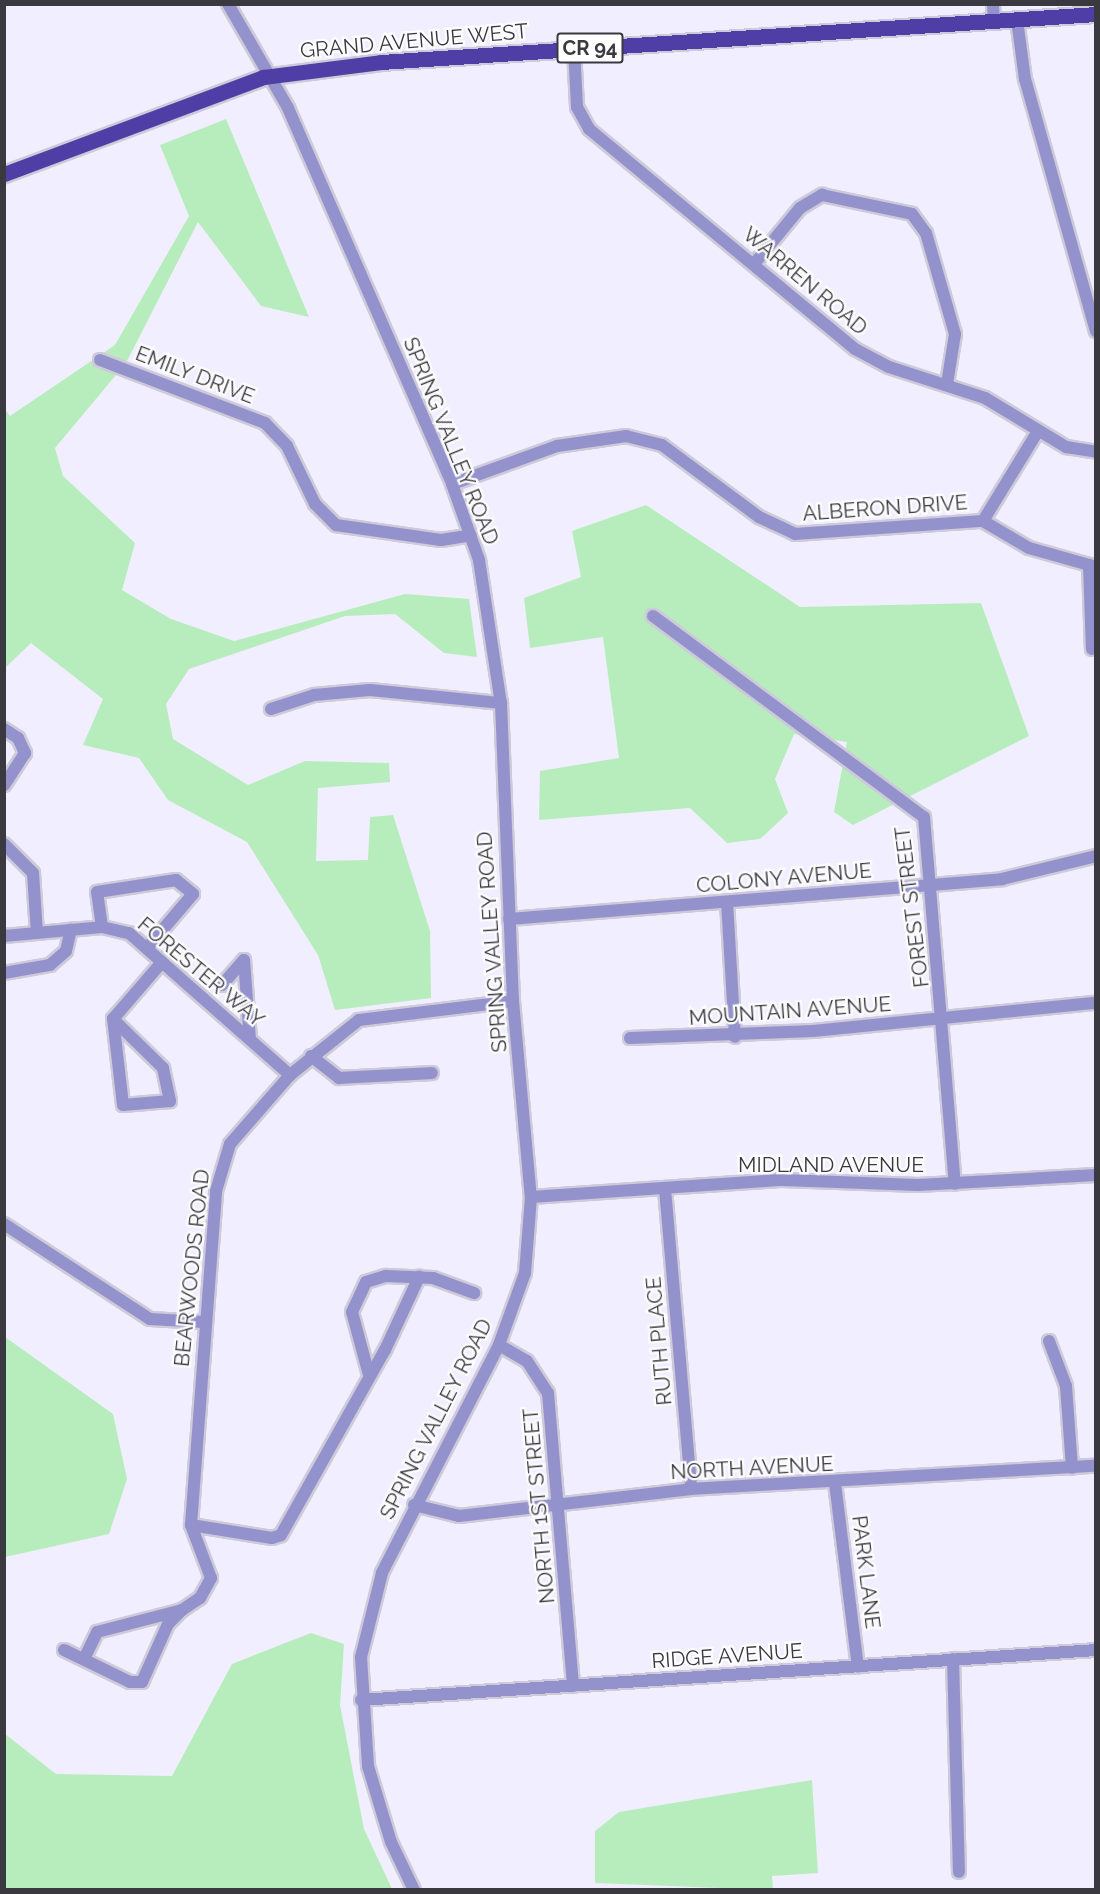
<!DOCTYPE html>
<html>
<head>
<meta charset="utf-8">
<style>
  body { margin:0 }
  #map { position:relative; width:1100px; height:1894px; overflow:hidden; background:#f1eeff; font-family:Raleway,sans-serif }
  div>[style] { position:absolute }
  .green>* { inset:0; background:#b7edbc }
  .roads { filter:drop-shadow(2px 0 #cdcad9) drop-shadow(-2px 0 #cdcad9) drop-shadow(0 2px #cdcad9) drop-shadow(0 -2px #cdcad9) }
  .minor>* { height:12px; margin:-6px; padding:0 6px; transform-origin:6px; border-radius:6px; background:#9492cc }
  .tertiary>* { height:12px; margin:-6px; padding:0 6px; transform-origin:6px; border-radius:6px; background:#9492cc }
  .primary>* { height:15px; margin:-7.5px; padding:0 7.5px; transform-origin:7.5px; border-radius:7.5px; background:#4f3ea6 }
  span { translate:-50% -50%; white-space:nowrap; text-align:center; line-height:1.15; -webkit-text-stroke:4.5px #fdfdfd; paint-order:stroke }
  .shield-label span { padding:2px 4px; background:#fdfdfd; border:2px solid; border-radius:4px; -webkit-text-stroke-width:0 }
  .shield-label { font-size:20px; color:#3b3940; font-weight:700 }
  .street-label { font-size:21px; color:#3b3940 }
  .frame { position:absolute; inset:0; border:6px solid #3b3940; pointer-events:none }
</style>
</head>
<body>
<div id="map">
  <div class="green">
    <i style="clip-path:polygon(226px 119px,309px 317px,261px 306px,198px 222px,126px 363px,55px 448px,63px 476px,135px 543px,122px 590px,171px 619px,234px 641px,405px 594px,469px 599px,477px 657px,444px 653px,395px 614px,345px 616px,189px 669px,166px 704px,173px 739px,248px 785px,305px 761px,389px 763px,390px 782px,318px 788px,316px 861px,368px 860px,370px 817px,393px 815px,430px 931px,431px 998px,335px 1010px,318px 955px,247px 842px,168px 800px,139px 758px,83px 745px,103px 699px,31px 643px,5px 668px,4px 408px,10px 416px,115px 345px,189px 216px,160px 145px)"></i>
    <i style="clip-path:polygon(646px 505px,800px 607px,981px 603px,1029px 736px,853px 825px,834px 812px,847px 742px,794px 734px,775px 779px,788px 813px,760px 839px,727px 843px,690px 808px,539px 820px,540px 771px,619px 758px,603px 637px,530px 648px,524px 598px,581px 577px,572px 531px)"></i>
    <i style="clip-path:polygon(5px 1337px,113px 1414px,127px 1479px,109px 1534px,5px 1557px)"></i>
    <i style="clip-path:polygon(311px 1633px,344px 1644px,340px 1705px,364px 1829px,392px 1889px,5px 1889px,5px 1734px,56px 1774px,172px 1776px,232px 1664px)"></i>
    <i style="clip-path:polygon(812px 1780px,818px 1873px,772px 1876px,773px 1890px,595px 1883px,595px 1831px,619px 1812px)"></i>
  </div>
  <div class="roads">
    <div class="minor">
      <i style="left:993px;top:4px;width:17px;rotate:87deg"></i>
      <i style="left:1017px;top:20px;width:60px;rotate:82.3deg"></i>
      <i style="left:1025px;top:79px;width:262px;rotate:74.3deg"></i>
      <i style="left:574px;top:49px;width:58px;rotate:87deg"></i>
      <i style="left:577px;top:107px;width:25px;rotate:61deg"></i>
      <i style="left:589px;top:129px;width:345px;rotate:39.6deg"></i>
      <i style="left:855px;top:349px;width:38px;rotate:28deg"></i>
      <i style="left:889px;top:367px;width:101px;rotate:17.9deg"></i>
      <i style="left:985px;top:398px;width:95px;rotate:31.2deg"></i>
      <i style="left:1066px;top:447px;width:30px;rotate:9deg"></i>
      <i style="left:754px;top:264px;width:72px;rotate:-50.6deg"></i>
      <i style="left:800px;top:208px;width:26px;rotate:-31deg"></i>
      <i style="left:822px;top:195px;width:92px;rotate:11.9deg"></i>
      <i style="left:912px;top:214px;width:24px;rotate:54deg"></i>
      <i style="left:926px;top:233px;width:105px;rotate:74deg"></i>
      <i style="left:955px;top:334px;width:51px;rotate:99.1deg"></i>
      <i style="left:100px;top:360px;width:177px;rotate:20.9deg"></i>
      <i style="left:265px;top:423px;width:32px;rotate:46deg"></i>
      <i style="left:287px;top:446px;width:64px;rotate:64.2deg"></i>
      <i style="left:315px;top:504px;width:30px;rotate:45deg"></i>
      <i style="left:336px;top:525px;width:106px;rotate:8.1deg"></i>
      <i style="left:441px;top:540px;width:30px;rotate:-9deg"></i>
      <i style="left:452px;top:484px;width:112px;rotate:-19.9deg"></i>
      <i style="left:557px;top:446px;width:70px;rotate:-8.2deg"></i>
      <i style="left:626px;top:436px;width:37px;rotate:14deg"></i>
      <i style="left:662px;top:445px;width:121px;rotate:36.6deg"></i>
      <i style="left:759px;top:517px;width:40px;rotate:25deg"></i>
      <i style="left:795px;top:534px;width:188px;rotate:-4deg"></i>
      <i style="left:983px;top:521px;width:53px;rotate:30.4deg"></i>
      <i style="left:1029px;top:548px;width:70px;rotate:15.8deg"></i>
      <i style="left:983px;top:521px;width:105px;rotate:-58.6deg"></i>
      <i style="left:1089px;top:565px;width:84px;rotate:88deg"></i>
      <i style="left:653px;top:616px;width:337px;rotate:36.6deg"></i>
      <i style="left:924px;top:817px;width:368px;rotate:85.2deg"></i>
      <i style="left:271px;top:709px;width:45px;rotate:-18deg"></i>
      <i style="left:314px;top:695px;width:56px;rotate:-5.1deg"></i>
      <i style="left:370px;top:690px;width:132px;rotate:5.7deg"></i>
      <i style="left:4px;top:729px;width:17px;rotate:33deg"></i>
      <i style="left:18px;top:738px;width:17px;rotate:65deg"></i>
      <i style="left:25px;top:753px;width:38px;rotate:123deg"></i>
      <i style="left:4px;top:844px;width:41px;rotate:45deg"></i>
      <i style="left:33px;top:873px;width:60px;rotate:86.2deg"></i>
      <i style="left:727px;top:902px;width:135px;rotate:86.6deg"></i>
      <i style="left:509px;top:919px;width:495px;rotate:-4.6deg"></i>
      <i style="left:1002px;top:879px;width:97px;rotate:-13.7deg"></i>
      <i style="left:102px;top:927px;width:35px;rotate:-98deg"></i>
      <i style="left:97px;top:892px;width:80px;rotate:-8.6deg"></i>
      <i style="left:176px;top:880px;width:22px;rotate:39deg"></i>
      <i style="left:193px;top:894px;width:71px;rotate:130.4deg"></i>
      <i style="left:4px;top:936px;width:98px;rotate:-5.2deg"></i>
      <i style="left:102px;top:927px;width:28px;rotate:13deg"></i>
      <i style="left:129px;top:933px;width:215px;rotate:41.4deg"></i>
      <i style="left:4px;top:973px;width:47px;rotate:-9.9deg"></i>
      <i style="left:50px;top:965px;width:21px;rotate:-41deg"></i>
      <i style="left:66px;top:951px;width:22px;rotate:-77deg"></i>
      <i style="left:222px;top:985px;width:33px;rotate:-49deg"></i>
      <i style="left:244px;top:960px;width:79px;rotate:85.7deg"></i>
      <i style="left:113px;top:1019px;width:70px;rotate:44.4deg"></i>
      <i style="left:163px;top:1068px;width:34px;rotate:78deg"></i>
      <i style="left:170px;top:1101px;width:47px;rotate:175.1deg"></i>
      <i style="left:123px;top:1105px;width:87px;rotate:-96.6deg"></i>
      <i style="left:113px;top:1019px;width:75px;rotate:-49.3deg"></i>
      <i style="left:630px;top:1038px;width:183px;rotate:-2.2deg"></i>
      <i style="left:813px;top:1031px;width:284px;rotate:-5.7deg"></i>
      <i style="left:311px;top:1056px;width:36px;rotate:38deg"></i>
      <i style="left:339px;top:1078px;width:93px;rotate:-3.1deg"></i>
      <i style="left:665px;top:1189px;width:301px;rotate:85deg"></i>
      <i style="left:531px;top:1197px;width:253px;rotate:-3.9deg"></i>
      <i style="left:783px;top:1180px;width:135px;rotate:2.1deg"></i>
      <i style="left:918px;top:1185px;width:178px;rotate:-3.2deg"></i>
      <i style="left:4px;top:1224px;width:174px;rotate:33.1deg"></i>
      <i style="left:150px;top:1319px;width:53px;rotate:3.2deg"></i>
      <i style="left:1049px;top:1341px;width:48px;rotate:69.3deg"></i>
      <i style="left:1066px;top:1386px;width:82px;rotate:85.8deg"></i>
      <i style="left:499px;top:1345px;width:32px;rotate:30deg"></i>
      <i style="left:527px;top:1361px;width:38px;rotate:57deg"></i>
      <i style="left:548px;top:1393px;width:294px;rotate:85.1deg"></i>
      <i style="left:369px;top:1375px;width:65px;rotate:-105.1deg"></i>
      <i style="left:352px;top:1312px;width:33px;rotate:-65deg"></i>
      <i style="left:366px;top:1282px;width:21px;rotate:-17deg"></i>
      <i style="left:386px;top:1276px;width:47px;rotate:2.4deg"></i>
      <i style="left:433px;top:1278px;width:44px;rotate:20.1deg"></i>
      <i style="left:835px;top:1483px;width:185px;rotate:82.9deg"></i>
      <i style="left:414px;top:1505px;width:46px;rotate:13.7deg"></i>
      <i style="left:459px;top:1516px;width:234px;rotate:-6.6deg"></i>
      <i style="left:691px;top:1489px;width:406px;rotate:-3.3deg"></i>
      <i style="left:191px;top:1525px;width:82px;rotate:9.1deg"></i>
      <i style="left:272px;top:1538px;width:9px;rotate:-18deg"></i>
      <i style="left:281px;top:1535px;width:212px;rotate:-60.7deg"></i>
      <i style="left:385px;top:1350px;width:81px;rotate:-65deg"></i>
      <i style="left:64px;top:1650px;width:73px;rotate:25.9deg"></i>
      <i style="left:130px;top:1682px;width:12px"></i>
      <i style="left:142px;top:1682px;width:64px;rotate:-65.9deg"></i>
      <i style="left:168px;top:1624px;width:20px;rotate:-45deg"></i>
      <i style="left:84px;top:1659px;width:30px;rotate:-64deg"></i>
      <i style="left:97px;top:1632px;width:88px;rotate:-14.5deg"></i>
      <i style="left:182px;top:1610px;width:22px;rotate:-34deg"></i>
      <i style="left:200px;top:1598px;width:23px;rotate:-61deg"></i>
      <i style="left:211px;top:1578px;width:57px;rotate:-110.7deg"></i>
      <i style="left:191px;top:1525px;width:335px;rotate:-85.7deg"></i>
      <i style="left:216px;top:1191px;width:49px;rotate:-73.4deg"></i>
      <i style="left:230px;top:1144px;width:91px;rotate:-49deg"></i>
      <i style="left:290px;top:1075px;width:88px;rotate:-38.6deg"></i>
      <i style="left:359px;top:1020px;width:155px;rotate:-7deg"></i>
      <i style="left:953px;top:1659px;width:213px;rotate:88.4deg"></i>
    </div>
    <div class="tertiary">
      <i style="left:228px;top:4px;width:120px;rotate:60deg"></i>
      <i style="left:288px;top:108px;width:410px;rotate:66.4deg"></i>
      <i style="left:452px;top:484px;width:81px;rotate:70.4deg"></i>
      <i style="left:479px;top:560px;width:145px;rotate:81.3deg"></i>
      <i style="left:501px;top:703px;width:298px;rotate:87.7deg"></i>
      <i style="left:513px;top:1001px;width:197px;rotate:84.8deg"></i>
      <i style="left:531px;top:1197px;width:76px;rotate:94.5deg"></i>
      <i style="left:525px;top:1273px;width:77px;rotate:109.9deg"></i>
      <i style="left:499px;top:1345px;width:256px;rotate:117.2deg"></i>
      <i style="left:382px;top:1573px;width:87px;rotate:104deg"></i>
      <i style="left:361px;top:1657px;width:109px;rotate:86.3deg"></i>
      <i style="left:368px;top:1766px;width:79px;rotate:73.2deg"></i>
      <i style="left:391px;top:1842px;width:53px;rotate:64.4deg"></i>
      <i style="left:361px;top:1700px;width:737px;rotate:-3.89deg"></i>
    </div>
    <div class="primary">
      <i style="left:4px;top:174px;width:277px;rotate:-20.5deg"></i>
      <i style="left:263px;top:77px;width:119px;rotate:-7.2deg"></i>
      <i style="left:381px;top:62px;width:717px;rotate:-3.84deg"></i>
    </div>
  </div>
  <div class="shield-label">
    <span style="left:590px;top:48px">CR 94</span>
  </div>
  <div class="street-label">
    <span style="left:414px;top:41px;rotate:-5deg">GRAND AVENUE WEST</span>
    <span style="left:805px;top:281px;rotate:40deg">WARREN ROAD</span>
    <span style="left:195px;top:375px;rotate:21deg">EMILY DRIVE</span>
    <span style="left:451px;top:441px;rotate:68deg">SPRING VALLEY ROAD</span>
    <span style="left:885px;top:508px;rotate:-4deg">ALBERON DRIVE</span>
    <span style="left:784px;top:878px;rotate:-5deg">COLONY AVENUE</span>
    <span style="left:912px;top:907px;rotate:-97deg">FOREST STREET</span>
    <span style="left:492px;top:942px;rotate:-94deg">SPRING VALLEY ROAD</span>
    <span style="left:201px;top:972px;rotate:40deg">FORESTER WAY</span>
    <span style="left:790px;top:1011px;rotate:-4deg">MOUNTAIN AVENUE</span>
    <span style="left:831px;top:1165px">MIDLAND AVENUE</span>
    <span style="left:192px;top:1268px;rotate:-84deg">BEARWOODS ROAD</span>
    <span style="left:659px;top:1341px;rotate:-95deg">RUTH PLACE</span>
    <span style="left:436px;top:1419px;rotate:-63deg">SPRING VALLEY ROAD</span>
    <span style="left:752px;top:1468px;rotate:-3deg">NORTH AVENUE</span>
    <span style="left:539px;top:1506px;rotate:-95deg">NORTH 1ST STREET</span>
    <span style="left:866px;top:1572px;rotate:83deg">PARK LANE</span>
    <span style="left:727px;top:1656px;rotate:-4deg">RIDGE AVENUE</span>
  </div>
  <div class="frame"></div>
</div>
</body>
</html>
